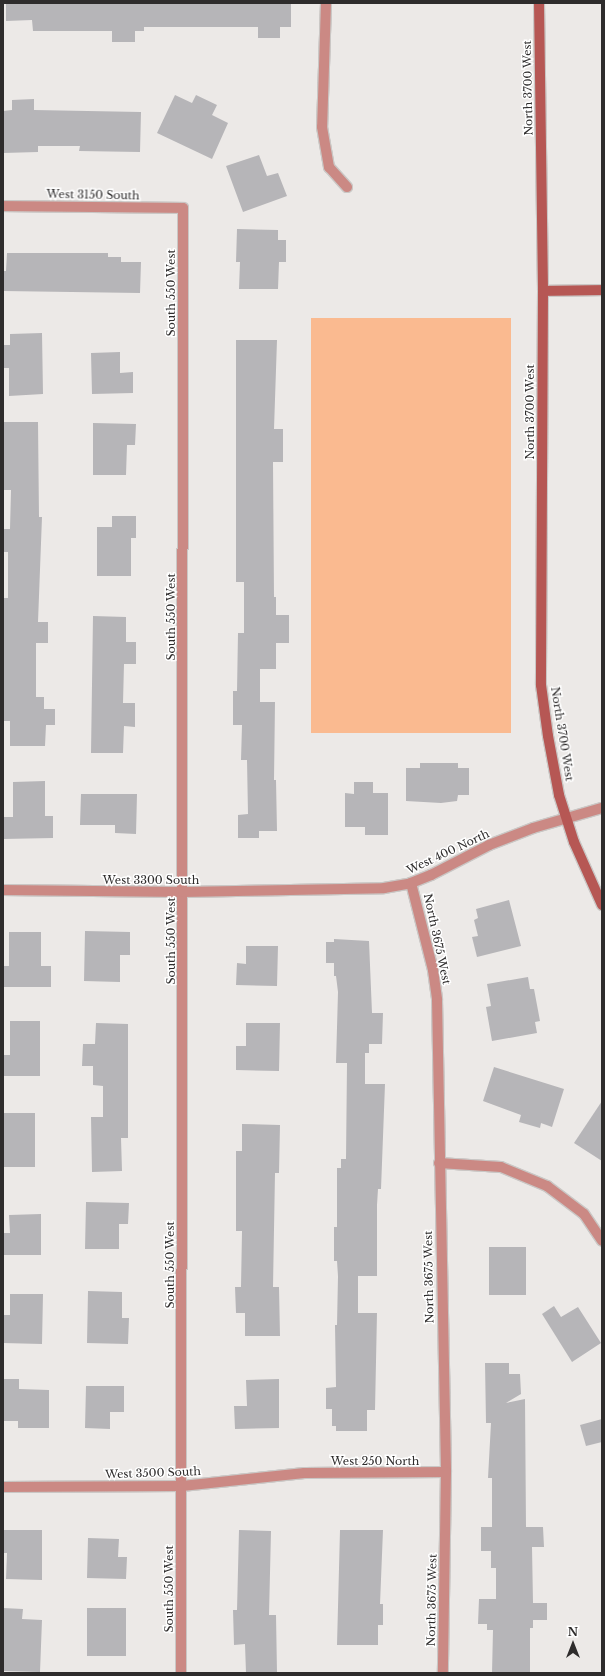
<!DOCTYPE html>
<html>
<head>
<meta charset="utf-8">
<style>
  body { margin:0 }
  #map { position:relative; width:605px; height:1676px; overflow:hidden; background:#ece9e7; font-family:"Libre Baskerville",serif }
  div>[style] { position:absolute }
  .green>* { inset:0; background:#faba90; transform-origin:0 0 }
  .building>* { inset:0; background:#b6b5b8; transform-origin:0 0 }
  .roads { filter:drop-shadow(1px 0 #cac7c5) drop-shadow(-1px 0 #cac7c5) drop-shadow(0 1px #cac7c5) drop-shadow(0 -1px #cac7c5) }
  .street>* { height:10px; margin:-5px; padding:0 5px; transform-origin:5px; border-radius:5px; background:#cb8984 }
  .secondary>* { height:10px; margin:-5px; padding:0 5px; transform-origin:5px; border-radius:5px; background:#b65754 }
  span { translate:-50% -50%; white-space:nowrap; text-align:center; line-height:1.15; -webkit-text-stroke:3px #fff; paint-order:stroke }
  .street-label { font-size:11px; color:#2e2c2c }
  .frame { position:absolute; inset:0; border:4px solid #2e2c2c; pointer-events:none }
  .north { position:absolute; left:553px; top:1624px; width:40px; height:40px; -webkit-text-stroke:3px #fff; paint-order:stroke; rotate:0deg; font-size:11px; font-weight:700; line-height:16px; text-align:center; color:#2e2c2c }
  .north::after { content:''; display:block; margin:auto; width:14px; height:18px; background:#2e2c2c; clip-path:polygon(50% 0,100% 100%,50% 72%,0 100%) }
</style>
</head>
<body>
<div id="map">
  <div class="green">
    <i style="left:511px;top:318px;width:415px;height:200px;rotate:90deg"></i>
  </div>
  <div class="building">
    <i style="clip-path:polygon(6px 3px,291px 3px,291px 27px,280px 27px,280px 38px,258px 38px,258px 27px,144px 27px,144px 31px,135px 31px,135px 42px,112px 42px,112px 31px,33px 31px,32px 20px,6px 21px)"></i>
    <i style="clip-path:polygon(175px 95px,192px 103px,196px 95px,217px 105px,212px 115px,228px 123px,212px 159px,157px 133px)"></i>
    <i style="clip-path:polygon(34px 99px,34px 110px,141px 112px,140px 152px,79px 151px,80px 146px,38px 146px,38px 152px,3px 153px,3px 111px,12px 110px,12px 100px)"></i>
    <i style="clip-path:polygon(259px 155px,267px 176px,278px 173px,287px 196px,243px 212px,226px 166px)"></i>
    <i style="clip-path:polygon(237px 229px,278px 230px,278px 240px,286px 240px,286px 262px,279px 262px,278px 289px,239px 289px,240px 262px,236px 262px)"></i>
    <i style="clip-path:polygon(7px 253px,108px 253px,108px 257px,121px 257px,121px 262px,141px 262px,140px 293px,3px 291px,3px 271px,6px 271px)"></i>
    <i style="clip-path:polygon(42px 333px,43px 394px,9px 396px,9px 368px,3px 368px,3px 345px,10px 345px,10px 334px)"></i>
    <i style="clip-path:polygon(236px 340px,277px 340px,274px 429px,283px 429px,283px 462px,273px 462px,274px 597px,276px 597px,276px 615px,289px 615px,289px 643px,276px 643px,276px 669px,260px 669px,260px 702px,275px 702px,274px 780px,276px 780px,277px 831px,259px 831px,259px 838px,238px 838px,238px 815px,248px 814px,247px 760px,241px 760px,242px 725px,233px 725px,233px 691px,237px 691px,238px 633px,244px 633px,244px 582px,236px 582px)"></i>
    <i style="clip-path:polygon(120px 352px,120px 373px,133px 372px,133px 393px,92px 394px,91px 353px)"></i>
    <i style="clip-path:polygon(4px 422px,38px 422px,39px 517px,42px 517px,38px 622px,48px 622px,48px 643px,36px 643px,36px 697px,44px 697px,44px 709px,55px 709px,55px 725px,46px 725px,45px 746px,10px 746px,10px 721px,3px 721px,4px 598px,8px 598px,8px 552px,3px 552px,3px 529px,10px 529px,11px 490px,3px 490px)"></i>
    <i style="clip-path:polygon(93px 423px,136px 424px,135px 445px,127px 445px,126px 475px,93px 475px)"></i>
    <i style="clip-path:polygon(112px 516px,136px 516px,136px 538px,131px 538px,131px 576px,97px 576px,97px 527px,112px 527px)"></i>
    <i style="clip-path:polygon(93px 616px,126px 617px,126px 642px,136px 642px,136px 664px,124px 664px,123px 703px,135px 703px,135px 727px,124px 726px,123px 753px,91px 753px)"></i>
    <i style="clip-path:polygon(420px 763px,458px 763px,458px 768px,469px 768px,469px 795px,458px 795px,457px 801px,441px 803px,406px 801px,406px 768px,420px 768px)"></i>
    <i style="clip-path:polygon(45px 781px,45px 816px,53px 816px,53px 838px,3px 839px,3px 817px,13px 817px,13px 782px)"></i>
    <i style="clip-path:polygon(354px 782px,373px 782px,373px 793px,388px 793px,388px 835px,365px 835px,365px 827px,345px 827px,345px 793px,354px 794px)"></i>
    <i style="clip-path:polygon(81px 794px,137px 794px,136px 834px,115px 833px,115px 825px,80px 825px)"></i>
    <i style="clip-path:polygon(509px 900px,521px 946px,477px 957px,472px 937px,478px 936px,474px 920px,478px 918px,476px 909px)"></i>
    <i style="clip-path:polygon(85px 931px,130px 932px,130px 955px,120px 955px,120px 982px,84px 981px)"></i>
    <i style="clip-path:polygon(9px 932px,41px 932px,41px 966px,51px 966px,51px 987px,3px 987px,3px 966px,9px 966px)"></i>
    <i style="clip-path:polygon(334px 939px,369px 941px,372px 1013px,383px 1013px,382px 1044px,369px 1044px,369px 1053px,365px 1053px,365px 1084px,385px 1084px,381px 1189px,378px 1189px,377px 1205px,377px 1276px,358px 1276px,358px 1313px,377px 1313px,375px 1410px,367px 1410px,367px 1431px,336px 1431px,336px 1426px,332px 1426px,332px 1409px,326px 1409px,326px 1388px,336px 1387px,335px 1325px,337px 1325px,338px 1276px,337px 1261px,334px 1261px,334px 1227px,337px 1227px,337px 1168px,341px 1168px,341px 1159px,346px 1159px,347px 1063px,336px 1063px,338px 992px,336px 976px,334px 976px,334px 963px,326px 963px,326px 942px,334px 942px)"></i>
    <i style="clip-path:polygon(246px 946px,278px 946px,277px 986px,236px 985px,237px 963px,246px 964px)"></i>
    <i style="clip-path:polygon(528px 977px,530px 989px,534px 989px,540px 1021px,535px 1022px,537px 1033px,492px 1041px,486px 1007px,491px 1006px,487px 984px)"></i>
    <i style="clip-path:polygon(10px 1021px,40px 1021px,40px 1076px,3px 1076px,3px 1055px,10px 1055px)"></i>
    <i style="clip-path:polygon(96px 1023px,128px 1024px,128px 1138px,121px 1138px,122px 1171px,92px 1172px,91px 1117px,103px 1117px,103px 1086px,93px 1085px,93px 1066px,82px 1066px,83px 1044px,95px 1044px)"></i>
    <i style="clip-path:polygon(246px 1023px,280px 1023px,279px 1071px,236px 1070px,236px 1046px,246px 1046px)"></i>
    <i style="clip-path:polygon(494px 1067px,564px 1089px,552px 1127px,541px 1123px,540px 1128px,519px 1122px,521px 1115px,483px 1101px)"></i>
    <i style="clip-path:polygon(602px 1101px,602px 1161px,574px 1143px)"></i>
    <i style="left:3px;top:1113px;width:32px;height:54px"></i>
    <i style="clip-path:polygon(242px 1124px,280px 1125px,279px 1173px,275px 1173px,273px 1287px,279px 1287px,280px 1336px,245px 1336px,245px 1313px,236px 1313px,235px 1287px,241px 1287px,242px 1231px,236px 1231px,236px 1151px,242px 1151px)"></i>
    <i style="clip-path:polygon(86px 1202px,129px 1203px,128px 1224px,119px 1224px,119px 1249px,85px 1249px)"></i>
    <i style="clip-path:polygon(41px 1214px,41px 1255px,3px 1255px,3px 1233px,10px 1233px,9px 1215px)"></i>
    <i style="left:489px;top:1247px;width:37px;height:48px"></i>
    <i style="clip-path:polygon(88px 1291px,122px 1292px,122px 1318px,129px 1318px,128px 1344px,87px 1343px)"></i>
    <i style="clip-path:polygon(10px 1294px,43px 1294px,42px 1344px,3px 1343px,3px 1315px,10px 1315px)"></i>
    <i style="clip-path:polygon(554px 1306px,561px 1317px,578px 1307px,601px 1343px,572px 1362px,542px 1314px)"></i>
    <i style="clip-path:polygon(485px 1363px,509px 1363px,509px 1374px,520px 1374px,521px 1394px,506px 1403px,525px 1399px,526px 1527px,543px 1527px,544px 1547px,532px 1547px,533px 1603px,547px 1603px,547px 1620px,533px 1620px,533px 1628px,530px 1628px,530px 1673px,492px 1673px,493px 1630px,487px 1630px,487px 1624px,478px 1624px,479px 1599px,496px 1599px,496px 1568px,491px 1568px,491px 1551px,481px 1551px,481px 1527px,492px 1527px,492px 1478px,488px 1478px,491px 1423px,486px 1423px)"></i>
    <i style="clip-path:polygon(3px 1379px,19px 1379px,19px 1389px,49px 1390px,49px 1428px,18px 1428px,18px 1421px,3px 1421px)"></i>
    <i style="clip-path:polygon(279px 1379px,279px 1428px,235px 1429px,234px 1406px,247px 1406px,246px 1380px)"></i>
    <i style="clip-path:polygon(86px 1386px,124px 1386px,124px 1412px,110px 1412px,110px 1429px,85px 1428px)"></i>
    <i style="clip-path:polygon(602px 1419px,602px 1442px,586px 1446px,580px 1425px)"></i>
    <i style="clip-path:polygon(3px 1530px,42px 1530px,42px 1580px,6px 1579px,7px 1553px,3px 1553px)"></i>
    <i style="clip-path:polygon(239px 1530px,271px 1531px,269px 1615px,276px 1615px,277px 1673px,246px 1673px,245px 1644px,234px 1645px,233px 1610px,237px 1610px)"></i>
    <i style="clip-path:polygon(340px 1530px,383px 1530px,380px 1604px,383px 1604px,383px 1625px,378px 1625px,378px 1645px,337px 1645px)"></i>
    <i style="clip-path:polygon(88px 1538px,119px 1539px,118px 1557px,127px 1557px,126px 1579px,87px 1578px)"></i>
    <i style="clip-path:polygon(3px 1608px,23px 1609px,22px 1619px,42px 1620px,40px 1672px,3px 1671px)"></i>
    <i style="left:87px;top:1608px;width:39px;height:48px"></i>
  </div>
  <div class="roads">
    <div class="street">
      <i style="left:326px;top:3px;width:124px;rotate:91.8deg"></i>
      <i style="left:322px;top:127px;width:41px;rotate:80.1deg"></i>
      <i style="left:329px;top:167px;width:27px;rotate:48deg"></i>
      <i style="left:3px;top:206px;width:180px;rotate:0.6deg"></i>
      <i style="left:183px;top:208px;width:1465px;rotate:90.08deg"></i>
      <i style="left:411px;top:883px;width:90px;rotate:75.8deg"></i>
      <i style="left:433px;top:970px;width:30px;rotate:82deg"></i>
      <i style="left:437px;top:1000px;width:472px;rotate:88.9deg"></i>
      <i style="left:446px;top:1472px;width:201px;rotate:90.9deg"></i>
      <i style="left:3px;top:890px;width:180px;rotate:0.6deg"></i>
      <i style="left:183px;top:892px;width:201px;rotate:-1.1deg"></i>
      <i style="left:384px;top:888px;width:27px;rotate:-10deg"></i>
      <i style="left:411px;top:883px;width:22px;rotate:-22deg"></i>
      <i style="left:431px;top:875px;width:65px;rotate:-27.3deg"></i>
      <i style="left:489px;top:845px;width:47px;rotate:-21.1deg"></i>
      <i style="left:533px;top:828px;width:72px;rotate:-16.2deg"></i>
      <i style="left:439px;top:1163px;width:62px;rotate:3.7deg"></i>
      <i style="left:501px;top:1167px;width:50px;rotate:22.4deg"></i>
      <i style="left:547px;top:1186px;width:46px;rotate:37.1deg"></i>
      <i style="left:584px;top:1214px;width:32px;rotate:56deg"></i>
      <i style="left:3px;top:1487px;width:179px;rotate:-0.3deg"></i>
      <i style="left:182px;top:1486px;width:123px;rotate:-6.1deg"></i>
      <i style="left:304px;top:1473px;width:142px;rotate:-0.4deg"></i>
    </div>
    <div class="secondary">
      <i style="left:539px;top:3px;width:288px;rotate:89.2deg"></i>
      <i style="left:543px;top:291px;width:394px;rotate:90.3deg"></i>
      <i style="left:541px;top:685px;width:51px;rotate:82.2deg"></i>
      <i style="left:548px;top:736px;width:60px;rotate:79.4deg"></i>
      <i style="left:559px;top:795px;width:49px;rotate:72.3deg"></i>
      <i style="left:574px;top:842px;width:69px;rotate:66deg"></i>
      <i style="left:543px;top:291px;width:59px;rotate:-1deg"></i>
    </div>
  </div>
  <div class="street-label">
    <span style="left:528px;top:88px;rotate:-91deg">North 3700 West</span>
    <span style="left:93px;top:195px;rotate:1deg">West 3150 South</span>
    <span style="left:171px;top:293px;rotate:-90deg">South 550 West</span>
    <span style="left:530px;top:412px;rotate:-90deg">North 3700 West</span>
    <span style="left:171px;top:617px;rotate:-90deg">South 550 West</span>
    <span style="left:562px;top:734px;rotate:81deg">North 3700 West</span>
    <span style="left:448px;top:852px;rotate:-25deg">West 400 North</span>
    <span style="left:151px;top:880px">West 3300 South</span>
    <span style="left:437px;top:939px;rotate:78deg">North 3675 West</span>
    <span style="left:171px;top:941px;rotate:-90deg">South 550 West</span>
    <span style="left:170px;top:1265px;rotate:-90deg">South 550 West</span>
    <span style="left:429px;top:1277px;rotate:-91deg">North 3675 West</span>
    <span style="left:375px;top:1461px">West 250 North</span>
    <span style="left:153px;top:1473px;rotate:-2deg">West 3500 South</span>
    <span style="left:169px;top:1589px;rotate:-90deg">South 550 West</span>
    <span style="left:432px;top:1600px;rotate:-89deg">North 3675 West</span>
  </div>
  <div class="frame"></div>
  <div class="north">N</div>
</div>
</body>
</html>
